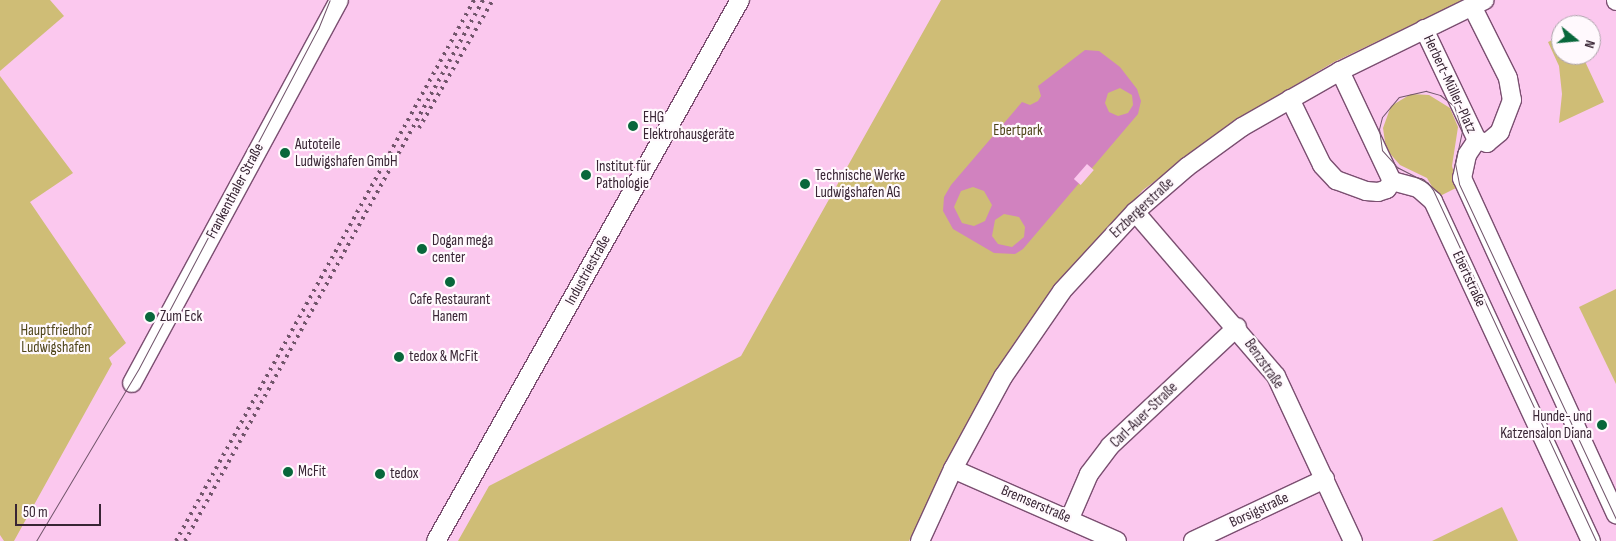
<!DOCTYPE html>
<html>
<head>
<meta charset="utf-8">
<style>
  body { margin:0 }
  #map { position:relative; width:1616px; height:541px; overflow:hidden; background:#fbc8ee; font-family:"Sofia Sans Condensed",sans-serif }
  div>[style] { position:absolute }
  .green>* { inset:0; background:#cfbd76 }
  .water>* { inset:0; background:#d182bf }
  .pier>* { inset:0; background:#fbc8ee; transform-origin:0 0 }
  .roads { filter:drop-shadow(1px 0 #7b4f71) drop-shadow(-1px 0 #7b4f71) drop-shadow(0 1px #7b4f71) drop-shadow(0 -1px #7b4f71) }
  .minor>* { height:18px; margin:-9px; padding:0 9px; transform-origin:9px; border-radius:9px; background:#fff }
  .tram>* { height:1px; margin:-0.5px; padding:0 0.5px; transform-origin:0.5px; border-radius:0.5px; background:#71556b }
  .rail>* { height:4px; margin-top:-2px; transform-origin:0; background:repeating-linear-gradient(90deg,#71556b 0 2.5px,transparent 0 7.5px) }
  .dots>* { width:14px; height:14px; translate:-50% -50%; box-sizing:border-box; border:2px solid #fff9fd; border-radius:50% }
  span { translate:-50% -50%; white-space:nowrap; text-align:center; line-height:1.15; -webkit-text-stroke:4.5px #fff9fd; paint-order:stroke }
  .street-label { font-size:15px; color:#382534 }
  .poi-label { font-size:15px; color:#382534 }
  .left { translate:0 -50%; text-align:left }
  .right { translate:-100% -50%; text-align:right }
  .park-label { font-size:15px; color:#4f451a }
  .north { position:absolute; left:1551px; top:15px; width:50px; height:50px; box-sizing:border-box; background:#fff9fd; border:1px solid #afa4ad; border-radius:50%; rotate:107deg; font-size:14px; font-weight:700; line-height:20px; text-align:center; color:#382534 }
  .north::after { content:''; display:block; margin:auto; width:18px; height:22px; background:#08673b; clip-path:polygon(50% 0,100% 100%,50% 72%,0 100%) }
  .scale { position:absolute; left:15px; top:504px; width:86px; height:22px; box-sizing:border-box; border:2px solid #382534; border-top:0; padding-left:6px; font-size:15px; line-height:18px; white-space:nowrap; color:#382534; -webkit-text-stroke:4px #fff9fd; paint-order:stroke }
</style>
</head>
<body>
<div id="map">
  <div class="green">
    <i style="clip-path:polygon(0 0,50px 0,64px 16px,0 71px)"></i>
    <i style="clip-path:polygon(941px 0,1464px 0,1334px 62px,1237px 120px,1143px 190px,1056px 285px,945px 466px,909px 541px,458px 541px,489px 486px,741px 356px)"></i>
    <i style="clip-path:polygon(1561px 36px,1561px 55px,1582px 55px,1604px 102px,1559px 123px,1562px 94px,1559px 66px,1548px 42px)"></i>
    <i style="clip-path:polygon(0 76px,73px 173px,30px 202px,126px 343px,109px 358px,112px 364px,14px 541px,4px 541px,0 535px)"></i>
    <i style="clip-path:polygon(1411px 94px,1429px 95px,1450px 108px,1458px 127px,1452px 166px,1458px 187px,1438px 197px,1427px 178px,1400px 165px,1386px 149px,1383px 128px,1391px 106px)"></i>
    <i style="clip-path:polygon(1616px 289px,1616px 384px,1579px 307px)"></i>
    <i style="clip-path:polygon(1502px 507px,1518px 541px,1432px 541px)"></i>
  </div>
  <div class="water">
    <i style="clip-path:polygon(evenodd,1085px 50px,1099px 51px,1120px 67px,1137px 89px,1141px 101px,1138px 114px,1023px 249px,1015px 254px,994px 253px,953px 229px,943px 211px,944px 197px,951px 185px,1022px 102px,1030px 105px,1038px 101px,1041px 96px,1038px 86px,1085px 50px,1120px 88px,1132px 95px,1133px 105px,1128px 113px,1118px 116px,1109px 112px,1105px 103px,1108px 93px,1120px 88px,1085px 50px,973px 187px,984px 191px,992px 205px,985px 221px,974px 226px,962px 223px,954px 207px,961px 191px,973px 187px,1085px 50px,1004px 214px,1019px 217px,1025px 227px,1024px 237px,1012px 247px,998px 244px,992px 236px,995px 220px,1004px 214px)"></i>
  </div>
  <div class="pier">
    <i style="left:1087px;top:164px;width:9px;height:20px;rotate:41deg"></i>
  </div>
  <div class="roads">
    <div class="minor">
      <i style="left:1616px;top:0;width:1px;rotate:90deg"></i>
      <i style="left:1472px;top:6px;width:80px;rotate:63.4deg"></i>
      <i style="left:1508px;top:78px;width:22px;rotate:80deg"></i>
      <i style="left:1512px;top:100px;width:34px;rotate:111deg"></i>
      <i style="left:1500px;top:132px;width:17px;rotate:140deg"></i>
      <i style="left:1487px;top:143px;width:10px;rotate:-163deg"></i>
      <i style="left:1477px;top:140px;width:18px;rotate:124deg"></i>
      <i style="left:1467px;top:155px;width:24px;rotate:102deg"></i>
      <i style="left:1462px;top:178px;width:370px;rotate:65.4deg"></i>
      <i style="left:1424px;top:29px;width:123px;rotate:64.5deg"></i>
      <i style="left:1340px;top:71px;width:122px;rotate:64.7deg"></i>
      <i style="left:1290px;top:99px;width:73px;rotate:64.1deg"></i>
      <i style="left:1322px;top:165px;width:21px;rotate:47deg"></i>
      <i style="left:1336px;top:180px;width:32px;rotate:20deg"></i>
      <i style="left:1366px;top:191px;width:12px;rotate:5deg"></i>
      <i style="left:1378px;top:192px;width:9px;rotate:-18deg"></i>
      <i style="left:1387px;top:189px;width:9px;rotate:-58deg"></i>
      <i style="left:1392px;top:181px;width:27px;rotate:15deg"></i>
      <i style="left:1418px;top:188px;width:20px;rotate:41deg"></i>
      <i style="left:1433px;top:201px;width:375px;rotate:65.1deg"></i>
      <i style="left:1135px;top:212px;width:216px;rotate:49.3deg"></i>
      <i style="left:1276px;top:376px;width:182px;rotate:65deg"></i>
      <i style="left:132px;top:383px;width:435px;rotate:-61.6deg"></i>
      <i style="left:953px;top:469px;width:179px;rotate:23.7deg"></i>
      <i style="left:1070px;top:518px;width:48px;rotate:-66.6deg"></i>
      <i style="left:1089px;top:474px;width:35px;rotate:-53deg"></i>
      <i style="left:1110px;top:446px;width:174px;rotate:-43.1deg"></i>
      <i style="left:436px;top:541px;width:621px;rotate:-60.67deg"></i>
      <i style="left:920px;top:541px;width:79px;rotate:-65.4deg"></i>
      <i style="left:953px;top:469px;width:105px;rotate:-61.5deg"></i>
      <i style="left:1003px;top:377px;width:104px;rotate:-55.5deg"></i>
      <i style="left:1062px;top:291px;width:108px;rotate:-47.3deg"></i>
      <i style="left:1135px;top:212px;width:69px;rotate:-40.9deg"></i>
      <i style="left:1187px;top:167px;width:68px;rotate:-36deg"></i>
      <i style="left:1242px;top:127px;width:113px;rotate:-29.7deg"></i>
      <i style="left:1340px;top:71px;width:161px;rotate:-26.1deg"></i>
      <i style="left:1193px;top:541px;width:146px;rotate:-25.2deg"></i>
    </div>
  </div>
  <div class="tram">
    <i style="left:36px;top:541px;width:201px;rotate:-59.2deg"></i>
    <i style="left:139px;top:368px;width:383px;rotate:-62.2deg"></i>
    <i style="left:318px;top:29px;width:31px;rotate:-68deg"></i>
    <i style="left:1596px;top:541px;width:387px;rotate:-114.9deg"></i>
    <i style="left:1433px;top:190px;width:9px;rotate:-126deg"></i>
    <i style="left:1428px;top:183px;width:34px;rotate:-153deg"></i>
    <i style="left:1398px;top:168px;width:24px;rotate:-132deg"></i>
    <i style="left:1382px;top:150px;width:21px;rotate:-98deg"></i>
    <i style="left:1379px;top:129px;width:12px;rotate:-76deg"></i>
    <i style="left:1382px;top:117px;width:26px;rotate:-50deg"></i>
    <i style="left:1399px;top:97px;width:28px;rotate:-13deg"></i>
    <i style="left:1426px;top:91px;width:15px;rotate:16deg"></i>
    <i style="left:1440px;top:95px;width:18px;rotate:38deg"></i>
    <i style="left:1454px;top:106px;width:26px;rotate:72deg"></i>
    <i style="left:1462px;top:131px;width:33px;rotate:102deg"></i>
    <i style="left:1455px;top:163px;width:21px;rotate:79deg"></i>
    <i style="left:1459px;top:184px;width:370px;rotate:64.9deg"></i>
  </div>
  <div class="rail">
    <i style="left:419px;top:128px;width:148px;rotate:-60deg"></i>
    <i style="left:176px;top:541px;width:618px;rotate:-61.15deg"></i>
    <i style="left:185px;top:541px;width:618px;rotate:-61.15deg"></i>
  </div>
  <div class="dots">
    <i style="left:633px;top:126px;background:#08673b"></i>
    <i style="left:285px;top:153px;background:#08673b"></i>
    <i style="left:586px;top:175px;background:#08673b"></i>
    <i style="left:805px;top:184px;background:#08673b"></i>
    <i style="left:422px;top:249px;background:#08673b"></i>
    <i style="left:450px;top:282px;background:#08673b"></i>
    <i style="left:150px;top:317px;background:#08673b"></i>
    <i style="left:399px;top:357px;background:#08673b"></i>
    <i style="left:1602px;top:425px;background:#08673b"></i>
    <i style="left:288px;top:472px;background:#08673b"></i>
    <i style="left:380px;top:474px;background:#08673b"></i>
  </div>
  <div class="street-label">
    <span style="left:1450px;top:84px;rotate:65deg">Herbert-Müller-Platz</span>
    <span style="left:235px;top:191px;rotate:-62deg">Frankenthaler Straße</span>
    <span style="left:1142px;top:208px;rotate:-43deg">Erzbergerstraße</span>
    <span style="left:588px;top:270px;rotate:-61deg">Industriestraße</span>
    <span style="left:1469px;top:279px;rotate:65deg">Ebertstraße</span>
    <span style="left:1264px;top:364px;rotate:55deg">Benzstraße</span>
    <span style="left:1144px;top:415px;rotate:-44deg">Carl-Auer-Straße</span>
    <span style="left:1036px;top:504px;rotate:23deg">Bremserstraße</span>
    <span style="left:1259px;top:510px;rotate:-25deg">Borsigstraße</span>
  </div>
  <div class="poi-label">
    <span class="left" style="left:643px;top:126px">EHG<br>Elektrohausgeräte</span>
    <span class="left" style="left:295px;top:153px">Autoteile<br>Ludwigshafen GmbH</span>
    <span class="left" style="left:596px;top:175px">Institut für<br>Pathologie</span>
    <span class="left" style="left:815px;top:184px">Technische Werke<br>Ludwigshafen AG</span>
    <span class="left" style="left:432px;top:249px">Dogan mega<br>center</span>
    <span style="left:450px;top:308px">Cafe Restaurant<br>Hanem</span>
    <span class="left" style="left:160px;top:317px">Zum Eck</span>
    <span class="left" style="left:409px;top:357px">tedox &amp; McFit</span>
    <span class="right" style="left:1592px;top:425px">Hunde- und<br>Katzensalon Diana</span>
    <span class="left" style="left:298px;top:472px">McFit</span>
    <span class="left" style="left:390px;top:474px">tedox</span>
  </div>
  <div class="park-label">
    <span style="left:1018px;top:131px">Ebertpark</span>
    <span style="left:56px;top:339px">Hauptfriedhof<br>Ludwigshafen</span>
  </div>
  <div class="north">N</div>
  <div class="scale">50 m</div>
</div>
</body>
</html>
